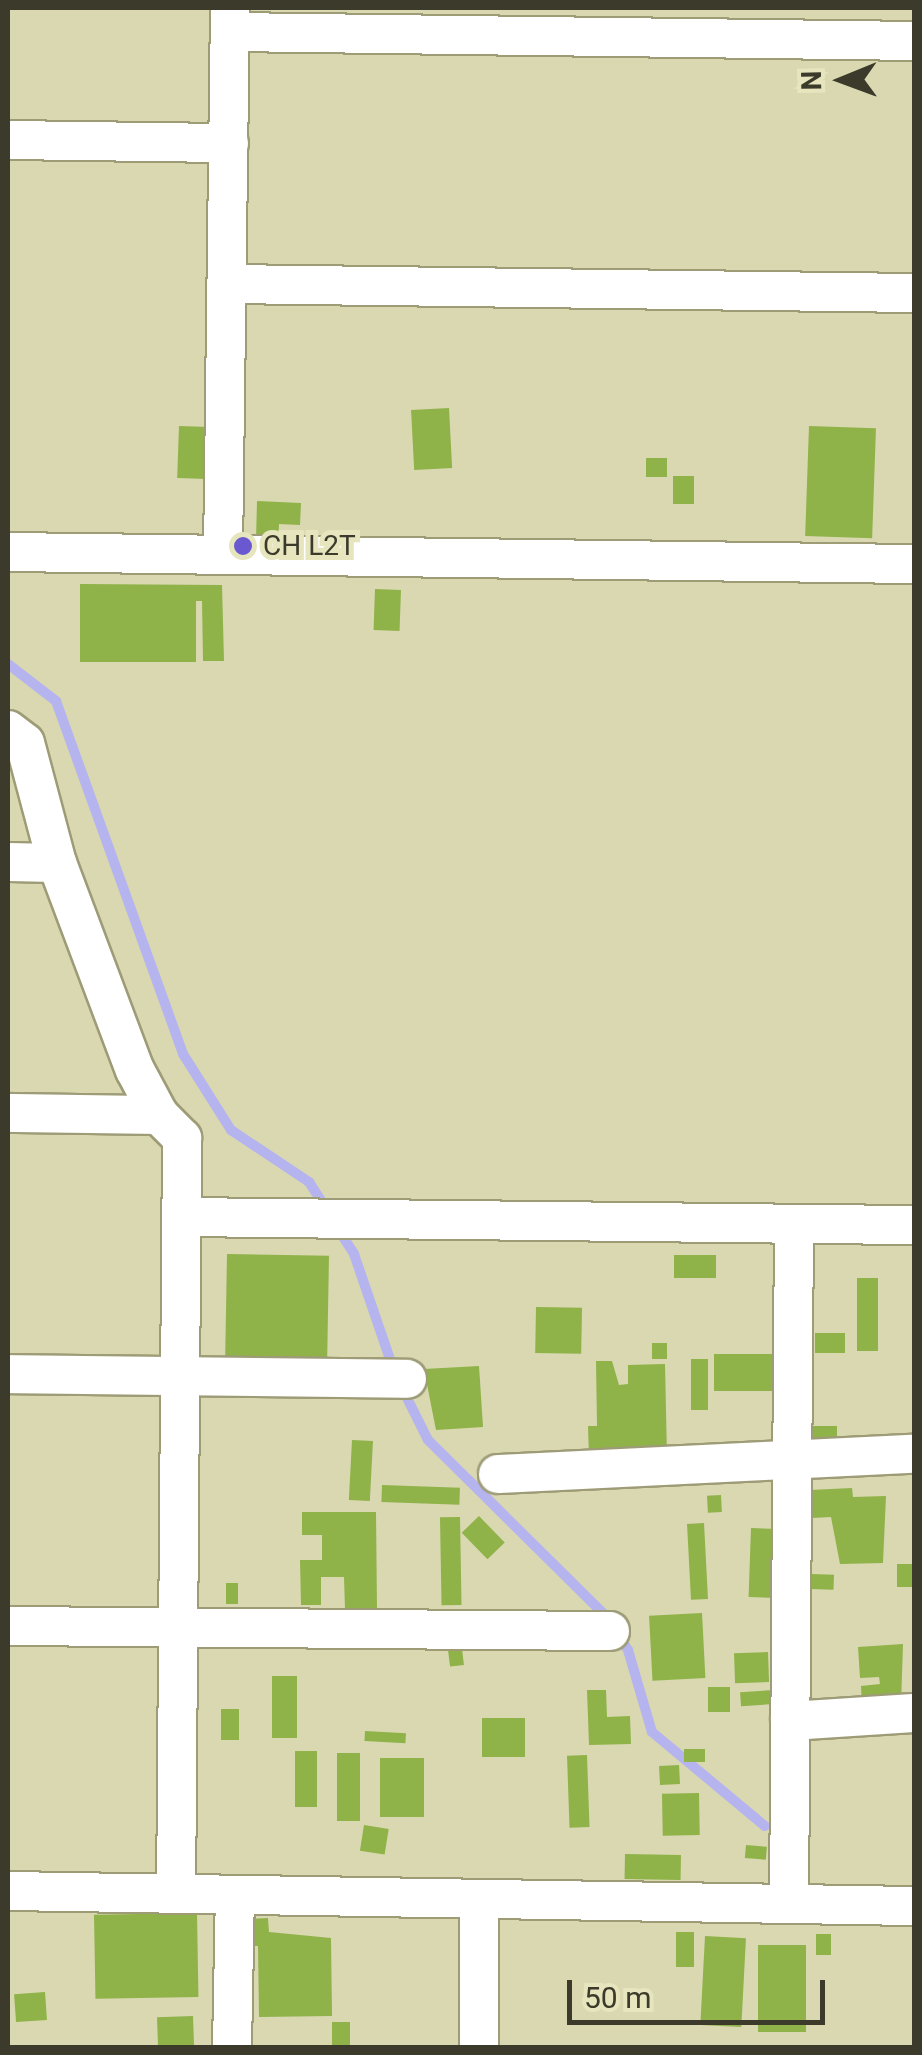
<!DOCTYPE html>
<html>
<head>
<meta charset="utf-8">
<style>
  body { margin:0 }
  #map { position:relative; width:922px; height:2055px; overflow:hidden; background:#d9d8b1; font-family:Roboto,sans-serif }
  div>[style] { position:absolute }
  .stream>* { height:10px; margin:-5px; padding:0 5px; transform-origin:5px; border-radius:5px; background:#b5b4ef }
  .building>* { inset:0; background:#8fb249; transform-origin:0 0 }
  .roads { filter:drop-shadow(2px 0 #9e9c77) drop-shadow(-2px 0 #9e9c77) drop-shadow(0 2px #9e9c77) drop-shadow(0 -2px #9e9c77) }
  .street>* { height:38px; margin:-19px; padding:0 19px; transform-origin:19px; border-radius:19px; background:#fff }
  .dots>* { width:28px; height:28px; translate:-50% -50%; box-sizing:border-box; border:5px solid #e6e5be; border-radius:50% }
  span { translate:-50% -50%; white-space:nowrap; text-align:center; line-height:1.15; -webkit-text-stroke:10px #e6e5be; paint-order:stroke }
  .poi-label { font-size:28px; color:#3b3a2b }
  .left { translate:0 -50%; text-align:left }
  .frame { position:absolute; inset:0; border:10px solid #3b3a2b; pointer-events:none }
  .north { position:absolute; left:792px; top:30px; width:100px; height:100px; -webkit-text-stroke:8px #e6e5be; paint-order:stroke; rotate:269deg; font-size:28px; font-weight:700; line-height:40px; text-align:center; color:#3b3a2b }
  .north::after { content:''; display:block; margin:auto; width:35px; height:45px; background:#3b3a2b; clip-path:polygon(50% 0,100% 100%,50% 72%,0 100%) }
  .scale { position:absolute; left:567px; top:1980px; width:258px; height:45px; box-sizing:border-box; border:5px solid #3b3a2b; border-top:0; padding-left:12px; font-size:30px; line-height:35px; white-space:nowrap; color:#3b3a2b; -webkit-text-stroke:8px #e6e5be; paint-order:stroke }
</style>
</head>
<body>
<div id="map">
  <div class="stream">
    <i style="left:8px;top:664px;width:61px;rotate:37.6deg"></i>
    <i style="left:56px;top:701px;width:375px;rotate:70.2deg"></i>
    <i style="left:183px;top:1054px;width:90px;rotate:57.7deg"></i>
    <i style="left:231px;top:1130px;width:94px;rotate:33.7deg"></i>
    <i style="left:309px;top:1182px;width:33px;rotate:57deg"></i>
    <i style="left:338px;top:1229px;width:30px;rotate:57deg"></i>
    <i style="left:354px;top:1254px;width:124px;rotate:71.1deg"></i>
    <i style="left:401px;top:1386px;width:60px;rotate:63.4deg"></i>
    <i style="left:428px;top:1440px;width:249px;rotate:44.7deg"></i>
    <i style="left:605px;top:1615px;width:42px;rotate:56.7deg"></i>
    <i style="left:628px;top:1650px;width:85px;rotate:73.7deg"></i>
    <i style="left:652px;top:1732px;width:147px;rotate:39.8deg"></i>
  </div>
  <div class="building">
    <i style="left:449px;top:408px;width:60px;height:38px;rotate:87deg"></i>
    <i style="left:179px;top:426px;width:37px;height:52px;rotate:2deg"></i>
    <i style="left:809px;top:426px;width:67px;height:110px;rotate:2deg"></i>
    <i style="left:646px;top:458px;width:21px;height:19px"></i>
    <i style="left:673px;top:476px;width:21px;height:28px"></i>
    <i style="clip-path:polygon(257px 501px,301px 503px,300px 525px,279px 524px,278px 543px,256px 541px)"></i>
    <i style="clip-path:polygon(80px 584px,222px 585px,224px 661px,203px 661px,202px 601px,196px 601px,196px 662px,80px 662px)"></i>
    <i style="left:375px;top:589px;width:26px;height:41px;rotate:2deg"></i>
    <i style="left:227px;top:1254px;width:102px;height:113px;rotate:1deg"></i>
    <i style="left:716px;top:1255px;width:23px;height:42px;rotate:90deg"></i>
    <i style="left:857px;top:1278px;width:21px;height:73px"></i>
    <i style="left:536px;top:1307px;width:46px;height:46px;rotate:1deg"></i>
    <i style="left:815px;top:1333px;width:30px;height:20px"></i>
    <i style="left:652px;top:1343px;width:15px;height:16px"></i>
    <i style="left:714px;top:1354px;width:62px;height:37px"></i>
    <i style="left:691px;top:1359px;width:17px;height:51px"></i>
    <i style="clip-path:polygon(596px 1361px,612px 1361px,619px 1385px,628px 1384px,628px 1365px,665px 1364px,667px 1457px,589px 1458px,588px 1426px,597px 1426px)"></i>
    <i style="clip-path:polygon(479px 1366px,483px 1427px,436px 1430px,424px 1369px)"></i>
    <i style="left:810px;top:1426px;width:27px;height:26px"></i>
    <i style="left:352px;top:1440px;width:21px;height:60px;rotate:3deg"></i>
    <i style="left:382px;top:1485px;width:78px;height:17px;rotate:2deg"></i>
    <i style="clip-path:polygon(852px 1488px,853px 1497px,886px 1496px,883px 1563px,840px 1564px,831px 1517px,812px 1518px,810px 1490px)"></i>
    <i style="left:721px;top:1495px;width:17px;height:14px;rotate:87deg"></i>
    <i style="clip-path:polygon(302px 1512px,376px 1512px,377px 1609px,345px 1609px,344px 1577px,321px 1577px,321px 1605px,301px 1605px,300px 1560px,322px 1560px,322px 1535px,302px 1535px)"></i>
    <i style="left:479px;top:1516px;width:37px;height:24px;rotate:46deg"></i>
    <i style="left:460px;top:1517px;width:88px;height:20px;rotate:89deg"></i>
    <i style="left:704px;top:1523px;width:76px;height:17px;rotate:87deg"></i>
    <i style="left:751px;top:1528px;width:28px;height:69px;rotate:2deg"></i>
    <i style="left:897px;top:1564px;width:17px;height:23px"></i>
    <i style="left:811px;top:1574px;width:23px;height:15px;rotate:2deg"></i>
    <i style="left:226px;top:1583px;width:12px;height:21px"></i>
    <i style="left:702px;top:1613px;width:65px;height:53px;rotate:87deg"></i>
    <i style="clip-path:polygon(903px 1644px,901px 1705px,862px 1707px,861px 1686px,880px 1684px,879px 1677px,860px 1678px,858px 1647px)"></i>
    <i style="left:462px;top:1649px;width:16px;height:14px;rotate:83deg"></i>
    <i style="left:768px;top:1652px;width:30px;height:34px;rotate:88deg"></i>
    <i style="left:272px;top:1676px;width:25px;height:62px"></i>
    <i style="left:708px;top:1687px;width:22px;height:25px"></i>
    <i style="clip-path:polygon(587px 1690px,606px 1690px,607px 1717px,630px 1716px,631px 1744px,589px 1745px)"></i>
    <i style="left:773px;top:1690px;width:14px;height:33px;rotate:86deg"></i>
    <i style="left:221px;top:1709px;width:18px;height:31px"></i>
    <i style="left:482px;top:1718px;width:43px;height:39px"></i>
    <i style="left:365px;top:1731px;width:41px;height:10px;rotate:3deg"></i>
    <i style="left:684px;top:1749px;width:21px;height:13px"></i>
    <i style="left:295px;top:1751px;width:22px;height:56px"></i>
    <i style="left:337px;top:1753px;width:23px;height:68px"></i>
    <i style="left:587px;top:1755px;width:72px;height:20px;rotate:88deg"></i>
    <i style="left:424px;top:1758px;width:59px;height:44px;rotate:90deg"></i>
    <i style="left:679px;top:1765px;width:19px;height:20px;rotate:87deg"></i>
    <i style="left:699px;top:1793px;width:42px;height:37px;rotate:89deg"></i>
    <i style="left:364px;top:1825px;width:25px;height:26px;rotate:9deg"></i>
    <i style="left:746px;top:1845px;width:21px;height:13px;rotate:5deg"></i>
    <i style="left:625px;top:1854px;width:56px;height:25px;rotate:1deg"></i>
    <i style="left:197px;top:1913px;width:84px;height:103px;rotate:89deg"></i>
    <i style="clip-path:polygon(268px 1918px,269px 1932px,331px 1938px,332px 2016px,259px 2017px,258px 1946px,250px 1946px,250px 1919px)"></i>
    <i style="left:676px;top:1932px;width:18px;height:35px"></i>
    <i style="left:816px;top:1934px;width:15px;height:21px"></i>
    <i style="left:705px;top:1936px;width:41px;height:89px;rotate:3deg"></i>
    <i style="left:806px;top:1945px;width:87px;height:48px;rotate:90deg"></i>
    <i style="left:45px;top:1992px;width:28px;height:31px;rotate:86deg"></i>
    <i style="left:193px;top:2016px;width:32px;height:36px;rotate:88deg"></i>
    <i style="left:350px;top:2022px;width:26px;height:18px;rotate:90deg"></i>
  </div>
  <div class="roads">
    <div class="street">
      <i style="left:230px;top:32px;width:684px;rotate:0.75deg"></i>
      <i style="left:8px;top:140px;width:221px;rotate:0.8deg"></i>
      <i style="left:227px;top:284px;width:687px;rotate:0.75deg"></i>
      <i style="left:8px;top:552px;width:906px;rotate:0.76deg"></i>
      <i style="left:223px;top:555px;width:547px;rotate:-89.27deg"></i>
      <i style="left:8px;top:730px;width:21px;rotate:37deg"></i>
      <i style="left:25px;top:743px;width:124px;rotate:75.1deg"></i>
      <i style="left:57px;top:863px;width:221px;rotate:69.4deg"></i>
      <i style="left:135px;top:1070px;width:51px;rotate:61.9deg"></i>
      <i style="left:159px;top:1115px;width:33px;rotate:45deg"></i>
      <i style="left:182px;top:1138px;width:756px;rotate:90.45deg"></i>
      <i style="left:8px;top:862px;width:49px;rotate:1.2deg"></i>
      <i style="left:8px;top:1113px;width:151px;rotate:0.8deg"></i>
      <i style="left:181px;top:1217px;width:733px;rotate:0.63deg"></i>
      <i style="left:8px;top:1374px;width:399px;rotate:0.7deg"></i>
      <i style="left:498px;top:1474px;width:416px;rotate:-2.8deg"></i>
      <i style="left:8px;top:1626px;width:602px;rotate:0.48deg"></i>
      <i style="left:790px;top:1721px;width:124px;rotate:-3.7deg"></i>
      <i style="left:8px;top:1891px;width:906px;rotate:0.95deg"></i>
      <i style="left:479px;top:1899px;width:149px;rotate:90deg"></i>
      <i style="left:789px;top:1904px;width:680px;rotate:-89.58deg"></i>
      <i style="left:232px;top:2048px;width:153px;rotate:-88.9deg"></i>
    </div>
  </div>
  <div class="dots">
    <i style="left:243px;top:546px;background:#6a58d1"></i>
  </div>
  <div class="poi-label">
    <span class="left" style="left:263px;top:546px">CH L2T</span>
  </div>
  <div class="frame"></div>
  <div class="north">N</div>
  <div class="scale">50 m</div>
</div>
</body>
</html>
